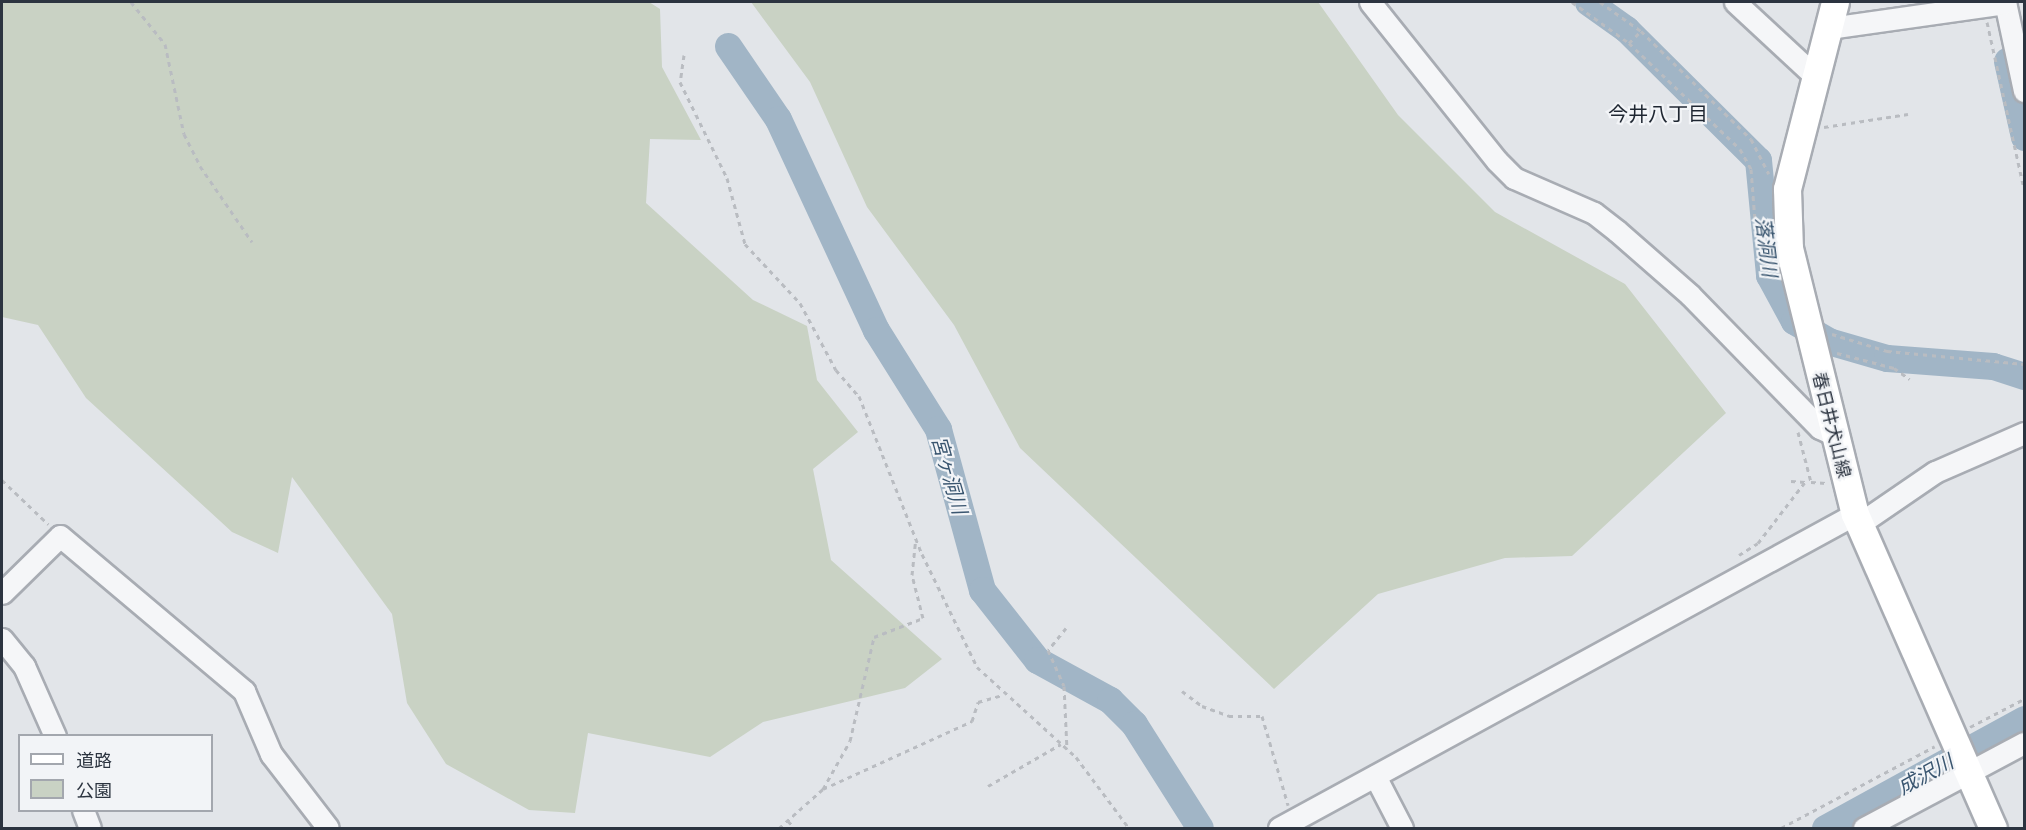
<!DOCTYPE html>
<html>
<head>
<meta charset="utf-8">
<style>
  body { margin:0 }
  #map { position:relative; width:2026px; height:830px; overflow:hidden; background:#e2e5e9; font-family:Quicksand,"Noto Sans JP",sans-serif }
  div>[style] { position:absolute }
  .green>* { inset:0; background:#c9d2c4 }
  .river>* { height:27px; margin:-13.5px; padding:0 13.5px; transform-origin:13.5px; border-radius:13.5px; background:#a1b5c6 }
  .path>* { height:3px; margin-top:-1.5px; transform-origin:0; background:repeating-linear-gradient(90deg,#b9bcc1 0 4.5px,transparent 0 9px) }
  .roads { filter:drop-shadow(2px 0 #a8acb3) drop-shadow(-2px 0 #a8acb3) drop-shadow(0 2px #a8acb3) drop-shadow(0 -2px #a8acb3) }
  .minor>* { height:21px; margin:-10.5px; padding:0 10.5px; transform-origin:10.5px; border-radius:10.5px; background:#f5f6f8 }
  .major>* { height:27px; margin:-13.5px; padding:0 13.5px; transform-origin:13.5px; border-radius:13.5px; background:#fff }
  span { translate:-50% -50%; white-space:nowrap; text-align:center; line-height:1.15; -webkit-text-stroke:4.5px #f2f4f7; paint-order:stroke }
  .street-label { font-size:18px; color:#2c3440 }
  .neighbourhood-label { font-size:20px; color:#1e2631 }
  .water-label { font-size:20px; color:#3a5670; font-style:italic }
  .frame { position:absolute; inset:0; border:3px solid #2c3440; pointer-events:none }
  .legend { position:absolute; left:18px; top:734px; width:195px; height:78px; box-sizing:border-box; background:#f2f4f7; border:2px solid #a3a7ae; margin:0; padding:8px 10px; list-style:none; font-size:18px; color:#2c3440 }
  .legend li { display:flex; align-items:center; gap:12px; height:30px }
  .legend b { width:30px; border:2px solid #a3a7ae }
</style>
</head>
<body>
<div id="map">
  <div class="green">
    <i style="clip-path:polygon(2px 2px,649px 2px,660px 9px,662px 67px,701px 140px,650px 139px,646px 203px,753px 300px,807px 326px,817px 380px,858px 432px,813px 469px,831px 560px,942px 659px,905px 688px,763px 722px,710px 757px,588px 733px,575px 813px,529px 810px,446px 764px,407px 703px,392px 614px,292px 477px,278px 553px,232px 532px,86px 398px,38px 325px,2px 317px)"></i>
    <i style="clip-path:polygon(751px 2px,1318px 2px,1398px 115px,1495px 212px,1625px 284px,1726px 413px,1572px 556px,1505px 558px,1378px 594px,1274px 689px,1020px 448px,954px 325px,867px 207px,810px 82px)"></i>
  </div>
  <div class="river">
    <i style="left:1588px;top:2px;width:47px;rotate:35.4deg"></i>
    <i style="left:1626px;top:29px;width:186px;rotate:44.8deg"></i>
    <i style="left:1758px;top:160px;width:116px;rotate:84.5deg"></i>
    <i style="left:1769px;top:275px;width:52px;rotate:61.5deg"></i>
    <i style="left:1794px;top:321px;width:39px;rotate:30deg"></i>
    <i style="left:1828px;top:341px;width:61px;rotate:16.1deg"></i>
    <i style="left:1887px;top:358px;width:106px;rotate:4.3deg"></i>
    <i style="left:1993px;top:366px;width:33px;rotate:18deg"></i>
    <i style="left:728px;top:46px;width:88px;rotate:55.6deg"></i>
    <i style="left:778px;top:119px;width:233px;rotate:65.1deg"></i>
    <i style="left:876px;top:330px;width:117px;rotate:57.9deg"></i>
    <i style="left:938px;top:429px;width:167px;rotate:74.7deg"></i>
    <i style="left:982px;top:590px;width:89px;rotate:51.8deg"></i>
    <i style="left:1037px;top:660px;width:83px;rotate:28.7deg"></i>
    <i style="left:1110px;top:700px;width:34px;rotate:45deg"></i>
    <i style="left:1134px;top:724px;width:123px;rotate:57.6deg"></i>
    <i style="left:2007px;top:61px;width:78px;rotate:77.4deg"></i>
    <i style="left:1825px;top:828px;width:227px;rotate:-28.7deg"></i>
  </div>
  <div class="path">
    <i style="left:131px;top:2px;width:54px;rotate:51deg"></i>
    <i style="left:165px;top:44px;width:92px;rotate:78.1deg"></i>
    <i style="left:184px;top:134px;width:36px;rotate:63deg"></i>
    <i style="left:200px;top:166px;width:92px;rotate:55.6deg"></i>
    <i style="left:1572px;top:2px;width:70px;rotate:35.7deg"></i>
    <i style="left:1629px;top:43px;width:153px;rotate:43.7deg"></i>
    <i style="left:1740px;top:149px;width:23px;rotate:61deg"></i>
    <i style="left:1751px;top:169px;width:52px;rotate:85.6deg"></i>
    <i style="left:1600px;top:2px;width:50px;rotate:35.3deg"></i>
    <i style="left:1641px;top:31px;width:154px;rotate:44.5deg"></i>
    <i style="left:1751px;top:139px;width:39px;rotate:63deg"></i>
    <i style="left:1987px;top:22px;width:171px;rotate:77.5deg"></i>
    <i style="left:1629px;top:43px;width:17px;rotate:-45deg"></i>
    <i style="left:684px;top:55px;width:27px;rotate:98deg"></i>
    <i style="left:680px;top:82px;width:107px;rotate:63.9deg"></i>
    <i style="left:727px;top:178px;width:68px;rotate:74.7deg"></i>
    <i style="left:745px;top:244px;width:81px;rotate:47deg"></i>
    <i style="left:800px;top:303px;width:76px;rotate:61.8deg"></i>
    <i style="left:836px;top:370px;width:35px;rotate:49deg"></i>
    <i style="left:859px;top:396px;width:170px;rotate:68.3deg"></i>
    <i style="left:922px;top:554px;width:126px;rotate:64deg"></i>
    <i style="left:977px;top:667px;width:134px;rotate:42.3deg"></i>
    <i style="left:1076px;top:757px;width:89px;rotate:53.3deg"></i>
    <i style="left:1824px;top:127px;width:85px;rotate:-8.8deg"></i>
    <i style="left:1760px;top:253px;width:8px;rotate:-14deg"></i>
    <i style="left:1832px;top:334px;width:58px;rotate:17.2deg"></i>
    <i style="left:1887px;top:351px;width:138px;rotate:5.4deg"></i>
    <i style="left:1837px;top:353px;width:59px;rotate:14.7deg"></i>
    <i style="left:1894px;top:368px;width:19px;rotate:35deg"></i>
    <i style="left:1798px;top:432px;width:52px;rotate:75.4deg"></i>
    <i style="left:2px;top:480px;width:64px;rotate:43.7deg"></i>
    <i style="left:1791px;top:481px;width:14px;rotate:4deg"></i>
    <i style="left:1811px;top:482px;width:15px;rotate:4deg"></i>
    <i style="left:1739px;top:555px;width:22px;rotate:-32deg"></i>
    <i style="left:1758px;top:543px;width:77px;rotate:-52.4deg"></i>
    <i style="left:1066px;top:628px;width:28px;rotate:129deg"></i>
    <i style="left:1048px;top:650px;width:39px;rotate:66deg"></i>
    <i style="left:1064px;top:686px;width:63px;rotate:87.3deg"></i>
    <i style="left:1182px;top:691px;width:25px;rotate:37deg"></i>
    <i style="left:1202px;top:706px;width:29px;rotate:20deg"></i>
    <i style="left:1229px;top:716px;width:33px"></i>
    <i style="left:1262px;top:716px;width:93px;rotate:73.7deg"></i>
    <i style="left:1970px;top:727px;width:61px;rotate:-27.4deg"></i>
    <i style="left:988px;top:786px;width:84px;rotate:-29.9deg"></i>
    <i style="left:823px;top:789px;width:164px;rotate:-24.5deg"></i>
    <i style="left:972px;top:721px;width:20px;rotate:-72deg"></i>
    <i style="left:978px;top:702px;width:25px;rotate:-16deg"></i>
    <i style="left:788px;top:821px;width:10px;rotate:45deg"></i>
    <i style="left:779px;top:828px;width:59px;rotate:-41.6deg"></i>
    <i style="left:823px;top:789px;width:55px;rotate:-60.6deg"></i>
    <i style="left:850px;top:741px;width:107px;rotate:-77deg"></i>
    <i style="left:874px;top:637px;width:53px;rotate:-21.2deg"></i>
    <i style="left:923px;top:618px;width:44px;rotate:-104.3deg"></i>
    <i style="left:912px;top:575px;width:36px;rotate:-84deg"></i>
    <i style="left:1781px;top:828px;width:174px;rotate:-28deg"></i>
  </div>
  <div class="roads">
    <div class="minor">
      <i style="left:1370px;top:2px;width:203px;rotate:51.4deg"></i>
      <i style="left:1497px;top:161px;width:24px;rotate:45deg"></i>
      <i style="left:1514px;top:178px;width:87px;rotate:23.6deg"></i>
      <i style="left:1594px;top:213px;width:29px;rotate:38deg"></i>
      <i style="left:1617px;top:231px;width:97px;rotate:41.2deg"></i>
      <i style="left:1690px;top:295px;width:186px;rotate:45.7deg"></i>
      <i style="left:1820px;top:428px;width:14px;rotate:25deg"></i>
      <i style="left:1735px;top:2px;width:109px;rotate:42.8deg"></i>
      <i style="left:2005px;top:2px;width:91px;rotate:77.9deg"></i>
      <i style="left:1830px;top:28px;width:177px;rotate:-8.1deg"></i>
      <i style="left:1859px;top:524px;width:92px;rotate:-34.4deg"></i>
      <i style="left:1935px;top:472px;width:97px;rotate:-23.7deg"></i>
      <i style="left:2px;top:593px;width:81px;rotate:-44.5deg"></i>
      <i style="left:60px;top:536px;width:241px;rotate:40.1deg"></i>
      <i style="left:244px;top:691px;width:69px;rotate:66.8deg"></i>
      <i style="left:271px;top:754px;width:93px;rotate:52.4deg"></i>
      <i style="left:2px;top:639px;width:35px;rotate:51deg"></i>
      <i style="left:24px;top:666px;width:77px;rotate:66.1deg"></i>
      <i style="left:1375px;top:776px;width:59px;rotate:62.6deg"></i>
      <i style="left:83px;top:810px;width:19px;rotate:69deg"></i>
      <i style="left:1279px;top:828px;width:656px;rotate:-28.6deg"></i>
      <i style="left:1864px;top:828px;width:181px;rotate:-28deg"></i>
    </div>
    <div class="major">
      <i style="left:1835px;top:2px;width:193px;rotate:104.4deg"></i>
      <i style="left:1787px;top:189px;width:59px;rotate:88.1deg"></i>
      <i style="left:1789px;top:248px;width:274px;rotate:76.1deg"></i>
      <i style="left:1855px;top:514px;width:343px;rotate:66.3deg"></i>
    </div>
  </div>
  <div class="street-label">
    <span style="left:1831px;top:425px;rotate:76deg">春日井犬山線</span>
  </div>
  <div class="neighbourhood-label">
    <span style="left:1658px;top:113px">今井八丁目</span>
  </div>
  <div class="water-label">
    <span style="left:1767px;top:247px;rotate:83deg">落洞川</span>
    <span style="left:950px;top:475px;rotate:74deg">宮ヶ洞川</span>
    <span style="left:1925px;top:774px;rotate:-29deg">成沢川</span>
  </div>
  <div class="frame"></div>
  <ul class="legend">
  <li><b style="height:8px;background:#fff"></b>道路</li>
  <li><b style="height:16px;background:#c9d2c4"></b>公園</li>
  </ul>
</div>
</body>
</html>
